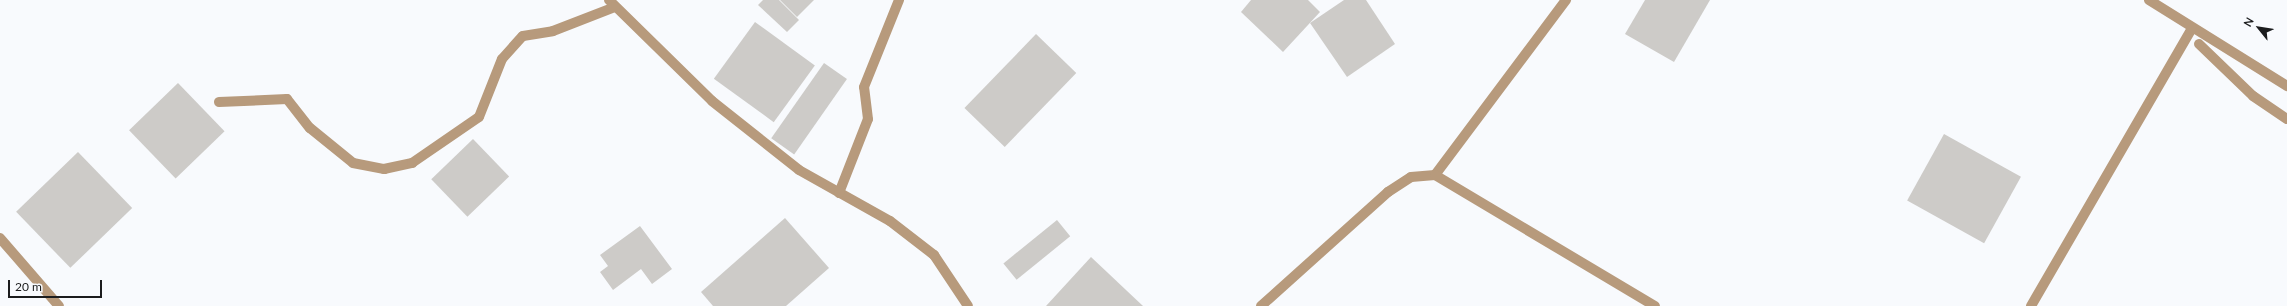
<!DOCTYPE html>
<html>
<head>
<meta charset="utf-8">
<style>
  body { margin:0 }
  #map { position:relative; width:2287px; height:306px; overflow:hidden; background:#f8fafd; font-family:Lato,sans-serif }
  div>[style] { position:absolute }
  .building>* { inset:0; background:#cdcbc8; transform-origin:0 0 }
  .minor>* { height:10px; margin:-5px; padding:0 5px; transform-origin:5px; border-radius:5px; background:#b79a7c }
  span { translate:-50% -50%; white-space:nowrap; text-align:center; line-height:1.15; -webkit-text-stroke:4px #f8fafd; paint-order:stroke }
  .north { position:absolute; left:2239px; top:8px; width:40px; height:40px; -webkit-text-stroke:3px #f8fafd; paint-order:stroke; rotate:300deg; font-size:11px; font-weight:700; line-height:16px; text-align:center; color:#1b1c1d }
  .north::after { content:''; display:block; margin:auto; width:14px; height:18px; background:#1b1c1d; clip-path:polygon(50% 0,100% 100%,50% 72%,0 100%) }
  .scale { position:absolute; left:8px; top:280px; width:94px; height:18px; box-sizing:border-box; border:2px solid #1b1c1d; border-top:0; padding-left:5px; font-size:12px; line-height:14px; white-space:nowrap; color:#1b1c1d; -webkit-text-stroke:3px #f8fafd; paint-order:stroke }
</style>
</head>
<body>
<div id="map">
  <div class="building">
    <i style="clip-path:polygon(763px 0,779px 0,799px 20px,787px 32px,758px 5px)"></i>
    <i style="clip-path:polygon(780px 0,814px 0,797px 17px)"></i>
    <i style="clip-path:polygon(1251px 0,1308px 0,1320px 12px,1283px 52px,1241px 12px)"></i>
    <i style="clip-path:polygon(1344px 0,1366px 0,1395px 44px,1347px 77px,1310px 23px)"></i>
    <i style="clip-path:polygon(1645px 0,1710px 0,1674px 62px,1625px 34px)"></i>
    <i style="left:755px;top:22px;width:74px;height:70px;rotate:36deg"></i>
    <i style="left:1036px;top:34px;width:56px;height:103px;rotate:44deg"></i>
    <i style="left:824px;top:63px;width:28px;height:92px;rotate:35deg"></i>
    <i style="left:178px;top:83px;width:67px;height:68px;rotate:46deg"></i>
    <i style="left:1944px;top:134px;width:88px;height:76px;rotate:29deg"></i>
    <i style="left:473px;top:139px;width:52px;height:58px;rotate:46deg"></i>
    <i style="left:78px;top:152px;width:78px;height:86px;rotate:46deg"></i>
    <i style="clip-path:polygon(785px 218px,829px 268px,786px 306px,713px 306px,701px 292px)"></i>
    <i style="left:1057px;top:220px;width:21px;height:69px;rotate:51deg"></i>
    <i style="clip-path:polygon(640px 226px,672px 269px,652px 284px,641px 269px,613px 290px,600px 272px,608px 266px,600px 255px)"></i>
    <i style="clip-path:polygon(1091px 257px,1143px 306px,1046px 306px)"></i>
  </div>
  <div class="minor">
    <i style="left:609px;top:0;width:144px;rotate:44.4deg"></i>
    <i style="left:712px;top:101px;width:111px;rotate:38.4deg"></i>
    <i style="left:799px;top:170px;width:104px;rotate:29.3deg"></i>
    <i style="left:890px;top:221px;width:56px;rotate:37.7deg"></i>
    <i style="left:934px;top:255px;width:61px;rotate:56.3deg"></i>
    <i style="left:2149px;top:0;width:163px;rotate:31.9deg"></i>
    <i style="left:2199px;top:44px;width:75px;rotate:43.9deg"></i>
    <i style="left:2253px;top:96px;width:41px;rotate:34.1deg"></i>
    <i style="left:219px;top:102px;width:68px;rotate:-2.5deg"></i>
    <i style="left:287px;top:99px;width:37px;rotate:52deg"></i>
    <i style="left:310px;top:128px;width:55px;rotate:39.1deg"></i>
    <i style="left:353px;top:163px;width:32px;rotate:11deg"></i>
    <i style="left:384px;top:169px;width:29px;rotate:-12deg"></i>
    <i style="left:412px;top:163px;width:81px;rotate:-34.5deg"></i>
    <i style="left:479px;top:117px;width:62px;rotate:-68.4deg"></i>
    <i style="left:502px;top:59px;width:31px;rotate:-48deg"></i>
    <i style="left:523px;top:36px;width:30px;rotate:-9deg"></i>
    <i style="left:553px;top:31px;width:66px;rotate:-21.2deg"></i>
    <i style="left:1435px;top:175px;width:219px;rotate:-53.2deg"></i>
    <i style="left:839px;top:193px;width:79px;rotate:-68.6deg"></i>
    <i style="left:868px;top:119px;width:32px;rotate:-97deg"></i>
    <i style="left:864px;top:87px;width:94px;rotate:-68.1deg"></i>
    <i style="left:0;top:238px;width:90px;rotate:49.1deg"></i>
    <i style="left:1261px;top:306px;width:171px;rotate:-41.9deg"></i>
    <i style="left:1388px;top:192px;width:27px;rotate:-33deg"></i>
    <i style="left:1411px;top:177px;width:24px;rotate:-5deg"></i>
    <i style="left:1435px;top:175px;width:256px;rotate:30.8deg"></i>
    <i style="left:2031px;top:306px;width:321px;rotate:-59.9deg"></i>
  </div>
  <div class="north">N</div>
  <div class="scale">20 m</div>
</div>
</body>
</html>
